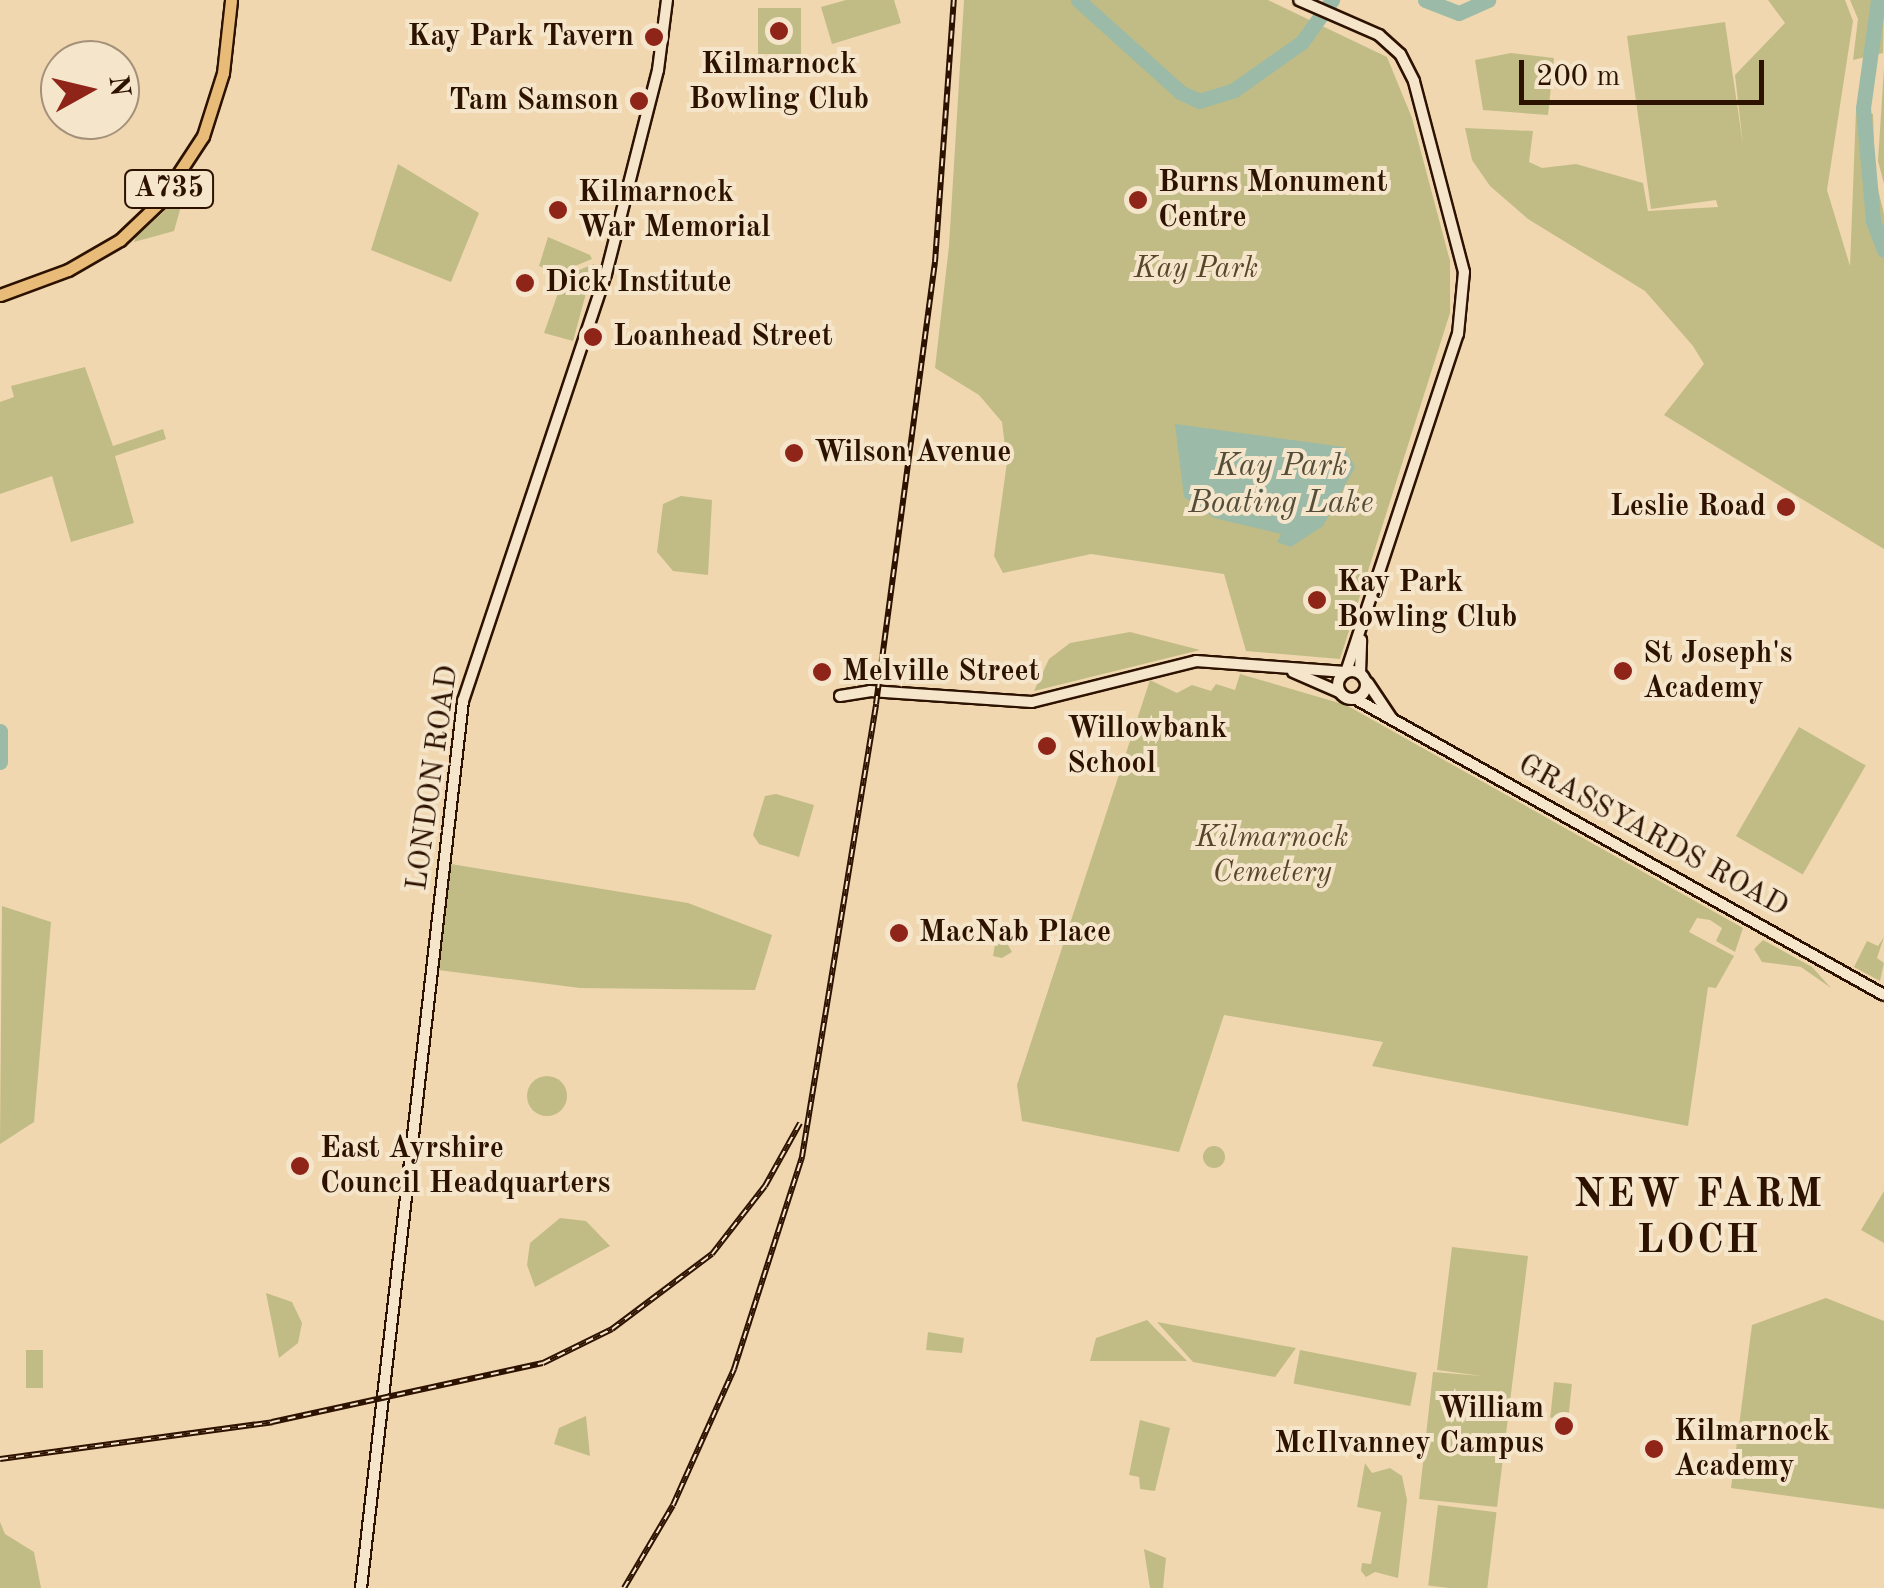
<!DOCTYPE html>
<html>
<head>
<meta charset="utf-8">
<style>
  body { margin:0 }
  #map { position:relative; width:1884px; height:1588px; overflow:hidden; background:#f0d7af; font-family:"Old Standard TT",serif }
  div>[style] { position:absolute }
  .green>* { inset:0; background:#c1bc86; transform-origin:0 0 }
  .round { border-radius:50% }
  .water>* { inset:0; background:#9bbaa7 }
  .river>* { height:15px; margin:-7.5px; padding:0 7.5px; transform-origin:7.5px; border-radius:7.5px; background:#9bbaa7 }
  .roads { filter:drop-shadow(2px 0 #2d1200) drop-shadow(-2px 0 #2d1200) drop-shadow(0 2px #2d1200) drop-shadow(0 -2px #2d1200) }
  .secondary>* { height:10px; margin:-5px; padding:0 5px; transform-origin:5px; border-radius:5px; background:#f5e5cb }
  .secondary>.ring { margin:-5px; padding:0; box-sizing:content-box; background:none; border:10px solid #f5e5cb; border-radius:50% }
  .primary>* { height:11px; margin:-5.5px; padding:0 5.5px; transform-origin:5.5px; border-radius:5.5px; background:#e8bc78 }
  .rail>* { height:6px; margin-top:-3px; transform-origin:0; background:repeating-linear-gradient(90deg,#f5e5cb 0 8px,#2d1200 0 16px); box-sizing:border-box; border-block:2px solid #2d1200 }
  .dots>* { width:28px; height:28px; translate:-50% -50%; box-sizing:border-box; border:5px solid #f5e5cb; border-radius:50% }
  span { translate:-50% -50%; white-space:nowrap; text-align:center; line-height:1.15; -webkit-text-stroke:8px #f5e5cb; paint-order:stroke }
  .shield-label span { padding:2px 8px; background:#f5e5cb; border:2px solid; border-radius:8px; -webkit-text-stroke-width:0 }
  .shield-label { font-size:28px; color:#2d1200; font-weight:700 }
  .poi-label { font-size:30px; color:#2d1200; font-weight:700 }
  .right { translate:-100% -50%; text-align:right }
  .left { translate:0 -50%; text-align:left }
  .park-label { font-size:30px; color:#594528; font-style:italic }
  .street-label { font-size:30px; color:#2d1200 }
  .water-label { font-size:32px; color:#544d3a; font-style:italic }
  .district-label { font-size:40px; color:#2d1200; font-weight:700; letter-spacing:2.5px }
  .north { position:absolute; left:40px; top:40px; width:100px; height:100px; box-sizing:border-box; background:#f5e5cb; border:2px solid #a5917a; border-radius:50%; rotate:82deg; font-size:28px; font-weight:700; line-height:40px; text-align:center; color:#2d1200 }
  .north::after { content:''; display:block; margin:auto; width:35px; height:45px; background:#8f2418; clip-path:polygon(50% 0,100% 100%,50% 72%,0 100%) }
  .scale { position:absolute; left:1519px; top:60px; width:245px; height:45px; box-sizing:border-box; border:5px solid #2d1200; border-top:0; padding-left:12px; font-size:30px; line-height:35px; white-space:nowrap; color:#2d1200; -webkit-text-stroke:8px #f5e5cb; paint-order:stroke }
</style>
</head>
<body>
<div id="map">
  <div class="green">
    <i style="clip-path:polygon(846px 0,894px 0,901px 23px,832px 44px,821px 7px)"></i>
    <i style="clip-path:polygon(964px 0,1268px 0,1387px 57px,1412px 118px,1450px 261px,1450px 313px,1340px 659px,1246px 651px,1224px 574px,1091px 554px,1003px 573px,994px 556px,1007px 462px,1002px 422px,979px 395px,935px 368px,949px 246px)"></i>
    <i style="clip-path:polygon(1768px 0,1845px 0,1853px 21px,1827px 190px,1850px 266px,1856px 110px,1873px 114px,1875px 177px,1884px 214px,1884px 549px,1664px 415px,1704px 364px,1693px 346px,1645px 291px,1528px 219px,1490px 186px,1472px 160px,1465px 128px,1533px 131px,1529px 162px,1542px 168px,1576px 164px,1643px 183px,1648px 211px,1718px 207px,1716px 200px,1651px 209px,1627px 36px,1725px 22px,1743px 145px,1735px 75px,1785px 23px)"></i>
    <i style="clip-path:polygon(1850px 0,1884px 0,1883px 53px,1853px 60px,1858px 19px)"></i>
    <i style="left:758px;top:8px;width:43px;height:46px"></i>
    <i style="clip-path:polygon(1511px 53px,1554px 58px,1548px 115px,1483px 110px,1475px 60px)"></i>
    <i style="clip-path:polygon(1884px 68px,1884px 184px,1878px 161px)"></i>
    <i style="clip-path:polygon(398px 164px,479px 213px,451px 282px,371px 250px)"></i>
    <i style="clip-path:polygon(185px 192px,174px 231px,134px 242px,136px 237px)"></i>
    <i style="clip-path:polygon(548px 237px,590px 255px,592px 259px,558px 273px,539px 266px)"></i>
    <i style="clip-path:polygon(594px 264px,573px 341px,544px 333px,564px 276px)"></i>
    <i style="clip-path:polygon(85px 367px,113px 446px,163px 429px,166px 439px,115px 456px,134px 523px,71px 542px,52px 476px,0 494px,0 402px,14px 397px,11px 386px)"></i>
    <i style="clip-path:polygon(681px 496px,712px 500px,708px 575px,673px 571px,657px 552px,663px 504px)"></i>
    <i style="clip-path:polygon(1130px 632px,1200px 650px,1034px 691px,1049px 659px,1070px 643px)"></i>
    <i style="clip-path:polygon(1240px 674px,1346px 705px,1743px 928px,1735px 952px,1716px 941px,1722px 928px,1710px 920px,1697px 918px,1689px 932px,1734px 956px,1716px 988px,1708px 987px,1688px 1126px,1372px 1066px,1383px 1042px,1224px 1015px,1179px 1152px,1022px 1121px,1017px 1085px,1150px 680px,1177px 693px,1192px 685px,1211px 691px,1216px 684px,1235px 690px)"></i>
    <i style="left:1799px;top:727px;width:77px;height:126px;rotate:30deg"></i>
    <i style="clip-path:polygon(776px 794px,814px 805px,799px 857px,759px 844px,753px 835px,765px 796px)"></i>
    <i style="clip-path:polygon(451px 864px,688px 903px,772px 935px,755px 990px,580px 988px,438px 970px)"></i>
    <i style="clip-path:polygon(2px 906px,51px 922px,34px 1122px,0 1144px)"></i>
    <i style="clip-path:polygon(999px 921px,1015px 935px,1008px 945px,1012px 952px,1002px 958px,993px 956px)"></i>
    <i style="clip-path:polygon(1884px 937px,1877px 958px,1884px 963px,1880px 981px,1854px 967px,1867px 941px,1878px 946px)"></i>
    <i style="clip-path:polygon(1763px 940px,1812px 967px,1831px 988px,1801px 967px,1762px 962px,1754px 949px)"></i>
    <i class="round" style="left:527px;top:1076px;width:40px;height:40px"></i>
    <i class="round" style="left:1203px;top:1146px;width:22px;height:22px"></i>
    <i style="clip-path:polygon(1884px 1191px,1884px 1243px,1861px 1230px)"></i>
    <i style="clip-path:polygon(560px 1218px,586px 1221px,610px 1246px,535px 1287px,527px 1265px,530px 1243px)"></i>
    <i style="clip-path:polygon(1452px 1247px,1528px 1256px,1497px 1507px,1419px 1499px,1433px 1372px,1482px 1376px,1437px 1370px)"></i>
    <i style="clip-path:polygon(266px 1293px,292px 1302px,302px 1323px,298px 1343px,279px 1358px)"></i>
    <i style="clip-path:polygon(1826px 1298px,1884px 1321px,1884px 1509px,1731px 1488px,1752px 1325px)"></i>
    <i style="clip-path:polygon(1147px 1320px,1187px 1361px,1090px 1361px,1096px 1338px)"></i>
    <i style="clip-path:polygon(1157px 1322px,1296px 1348px,1275px 1377px,1193px 1362px)"></i>
    <i style="clip-path:polygon(928px 1332px,964px 1338px,962px 1353px,926px 1350px)"></i>
    <i style="left:26px;top:1350px;width:17px;height:38px"></i>
    <i style="left:1300px;top:1350px;width:119px;height:34px;rotate:11deg"></i>
    <i style="left:1554px;top:1382px;width:18px;height:36px;rotate:6deg"></i>
    <i style="clip-path:polygon(586px 1416px,590px 1456px,554px 1444px,559px 1428px)"></i>
    <i style="clip-path:polygon(1140px 1420px,1170px 1428px,1155px 1491px,1140px 1489px,1139px 1477px,1129px 1475px)"></i>
    <i style="clip-path:polygon(1365px 1463px,1372px 1473px,1390px 1468px,1402px 1476px,1407px 1500px,1398px 1578px,1375px 1572px,1366px 1577px,1361px 1571px,1362px 1563px,1371px 1564px,1381px 1512px,1357px 1507px)"></i>
    <i style="left:1438px;top:1505px;width:59px;height:81px;rotate:7deg"></i>
    <i style="clip-path:polygon(0 1522px,5px 1534px,34px 1552px,41px 1588px,0 1588px)"></i>
    <i style="clip-path:polygon(1144px 1549px,1166px 1558px,1163px 1588px,1150px 1588px)"></i>
  </div>
  <div class="water">
    <i style="clip-path:polygon(1175px 424px,1344px 447px,1355px 467px,1323px 526px,1291px 547px,1277px 542px,1281px 534px,1214px 518px,1184px 497px)"></i>
  </div>
  <div class="river">
    <i style="left:1078px;top:0;width:137px;rotate:42deg"></i>
    <i style="left:1180px;top:92px;width:21px;rotate:25deg"></i>
    <i style="left:1199px;top:101px;width:37px;rotate:-17deg"></i>
    <i style="left:1234px;top:90px;width:83px;rotate:-35.2deg"></i>
    <i style="left:1302px;top:42px;width:52px;rotate:-54.5deg"></i>
    <i style="left:1425px;top:0;width:36px;rotate:21deg"></i>
    <i style="left:1459px;top:13px;width:32px;rotate:-24deg"></i>
    <i style="left:1878px;top:0;width:109px;rotate:97.9deg"></i>
    <i style="left:1863px;top:108px;width:113px;rotate:84.9deg"></i>
    <i style="left:1873px;top:221px;width:31px;rotate:69deg"></i>
    <i style="left:0;top:731px;width:31px;rotate:90deg"></i>
  </div>
  <div class="roads">
    <div class="secondary">
      <i class="ring" style="left:1338px;top:671px;width:18px;height:18px"></i>
      <i style="left:1293px;top:672px;width:50px;rotate:23.5deg"></i>
      <i style="left:1360px;top:673px;width:33px;rotate:-88deg"></i>
      <i style="left:1368px;top:683px;width:43px;rotate:56.3deg"></i>
      <i style="left:840px;top:696px;width:30px;rotate:-9deg"></i>
      <i style="left:870px;top:691px;width:162px;rotate:3.9deg"></i>
      <i style="left:1032px;top:702px;width:169px;rotate:-14deg"></i>
      <i style="left:1196px;top:661px;width:150px;rotate:4.2deg"></i>
      <i style="left:1346px;top:672px;width:356px;rotate:-71.7deg"></i>
      <i style="left:1458px;top:334px;width:62px;rotate:-84.5deg"></i>
      <i style="left:1464px;top:272px;width:197px;rotate:-104.7deg"></i>
      <i style="left:1414px;top:81px;width:30px;rotate:-117deg"></i>
      <i style="left:1400px;top:54px;width:28px;rotate:-138deg"></i>
      <i style="left:1379px;top:35px;width:87px;rotate:-156.4deg"></i>
      <i style="left:1356px;top:699px;width:605px;rotate:29.28deg"></i>
      <i style="left:361px;top:1588px;width:893px;rotate:-83.44deg"></i>
      <i style="left:463px;top:701px;width:450px;rotate:-71.5deg"></i>
      <i style="left:606px;top:274px;width:211px;rotate:-75.7deg"></i>
      <i style="left:658px;top:70px;width:71px;rotate:-82.7deg"></i>
    </div>
    <div class="primary">
      <i style="left:0;top:295px;width:72px;rotate:-20.2deg"></i>
      <i style="left:68px;top:270px;width:60px;rotate:-30deg"></i>
      <i style="left:120px;top:240px;width:54px;rotate:-43.5deg"></i>
      <i style="left:159px;top:203px;width:80px;rotate:-56.7deg"></i>
      <i style="left:203px;top:136px;width:66px;rotate:-72.4deg"></i>
      <i style="left:223px;top:73px;width:73px;rotate:-83.7deg"></i>
    </div>
  </div>
  <div class="rail">
    <i style="left:0;top:1459px;width:275px;rotate:-7.7deg"></i>
    <i style="left:272px;top:1422px;width:277px;rotate:-12.3deg"></i>
    <i style="left:543px;top:1363px;width:77px;rotate:-26.2deg"></i>
    <i style="left:612px;top:1329px;width:125px;rotate:-36.9deg"></i>
    <i style="left:712px;top:1254px;width:86px;rotate:-52.1deg"></i>
    <i style="left:765px;top:1186px;width:72px;rotate:-60.9deg"></i>
    <i style="left:624px;top:1588px;width:96px;rotate:-59.4deg"></i>
    <i style="left:673px;top:1505px;width:149px;rotate:-65.8deg"></i>
    <i style="left:734px;top:1369px;width:223px;rotate:-72.2deg"></i>
    <i style="left:802px;top:1157px;width:459px;rotate:-80.7deg"></i>
    <i style="left:876px;top:704px;width:446px;rotate:-82.4deg"></i>
    <i style="left:935px;top:262px;width:263px;rotate:-85.9deg"></i>
  </div>
  <div class="dots">
    <i style="left:779px;top:31px;background:#8f2418"></i>
    <i style="left:654px;top:37px;background:#8f2418"></i>
    <i style="left:639px;top:101px;background:#8f2418"></i>
    <i style="left:1138px;top:200px;background:#8f2418"></i>
    <i style="left:558px;top:210px;background:#8f2418"></i>
    <i style="left:525px;top:283px;background:#8f2418"></i>
    <i style="left:593px;top:337px;background:#8f2418"></i>
    <i style="left:794px;top:453px;background:#8f2418"></i>
    <i style="left:1786px;top:507px;background:#8f2418"></i>
    <i style="left:1317px;top:600px;background:#8f2418"></i>
    <i style="left:1623px;top:671px;background:#8f2418"></i>
    <i style="left:822px;top:672px;background:#8f2418"></i>
    <i style="left:1047px;top:746px;background:#8f2418"></i>
    <i style="left:899px;top:933px;background:#8f2418"></i>
    <i style="left:300px;top:1166px;background:#8f2418"></i>
    <i style="left:1564px;top:1426px;background:#8f2418"></i>
    <i style="left:1654px;top:1449px;background:#8f2418"></i>
  </div>
  <div class="shield-label">
    <span style="left:169px;top:189px">A735</span>
  </div>
  <div class="poi-label">
    <span class="right" style="left:634px;top:37px">Kay Park Tavern</span>
    <span style="left:779px;top:82px">Kilmarnock<br>Bowling Club</span>
    <span class="right" style="left:619px;top:101px">Tam Samson</span>
    <span class="left" style="left:1158px;top:200px">Burns Monument<br>Centre</span>
    <span class="left" style="left:578px;top:210px">Kilmarnock<br>War Memorial</span>
    <span class="left" style="left:545px;top:283px">Dick Institute</span>
    <span class="left" style="left:613px;top:337px">Loanhead Street</span>
    <span class="left" style="left:814px;top:453px">Wilson Avenue</span>
    <span class="right" style="left:1766px;top:507px">Leslie Road</span>
    <span class="left" style="left:1337px;top:600px">Kay Park<br>Bowling Club</span>
    <span class="left" style="left:1643px;top:671px">St Joseph's<br>Academy</span>
    <span class="left" style="left:842px;top:672px">Melville Street</span>
    <span class="left" style="left:1067px;top:746px">Willowbank<br>School</span>
    <span class="left" style="left:919px;top:933px">MacNab Place</span>
    <span class="left" style="left:320px;top:1166px">East Ayrshire<br>Council Headquarters</span>
    <span class="right" style="left:1544px;top:1426px">William<br>McIlvanney Campus</span>
    <span class="left" style="left:1674px;top:1449px">Kilmarnock<br>Academy</span>
  </div>
  <div class="park-label">
    <span style="left:1196px;top:269px">Kay Park</span>
    <span style="left:1272px;top:855px">Kilmarnock<br>Cemetery</span>
  </div>
  <div class="street-label">
    <span style="left:433px;top:778px;rotate:-82deg">LONDON ROAD</span>
    <span style="left:1653px;top:836px;rotate:29deg">GRASSYARDS ROAD</span>
  </div>
  <div class="water-label">
    <span style="left:1281px;top:486px">Kay Park<br>Boating Lake</span>
  </div>
  <div class="district-label">
    <span style="left:1699px;top:1219px">NEW FARM<br>LOCH</span>
  </div>
  <div class="north">N</div>
  <div class="scale">200 m</div>
</div>
</body>
</html>
